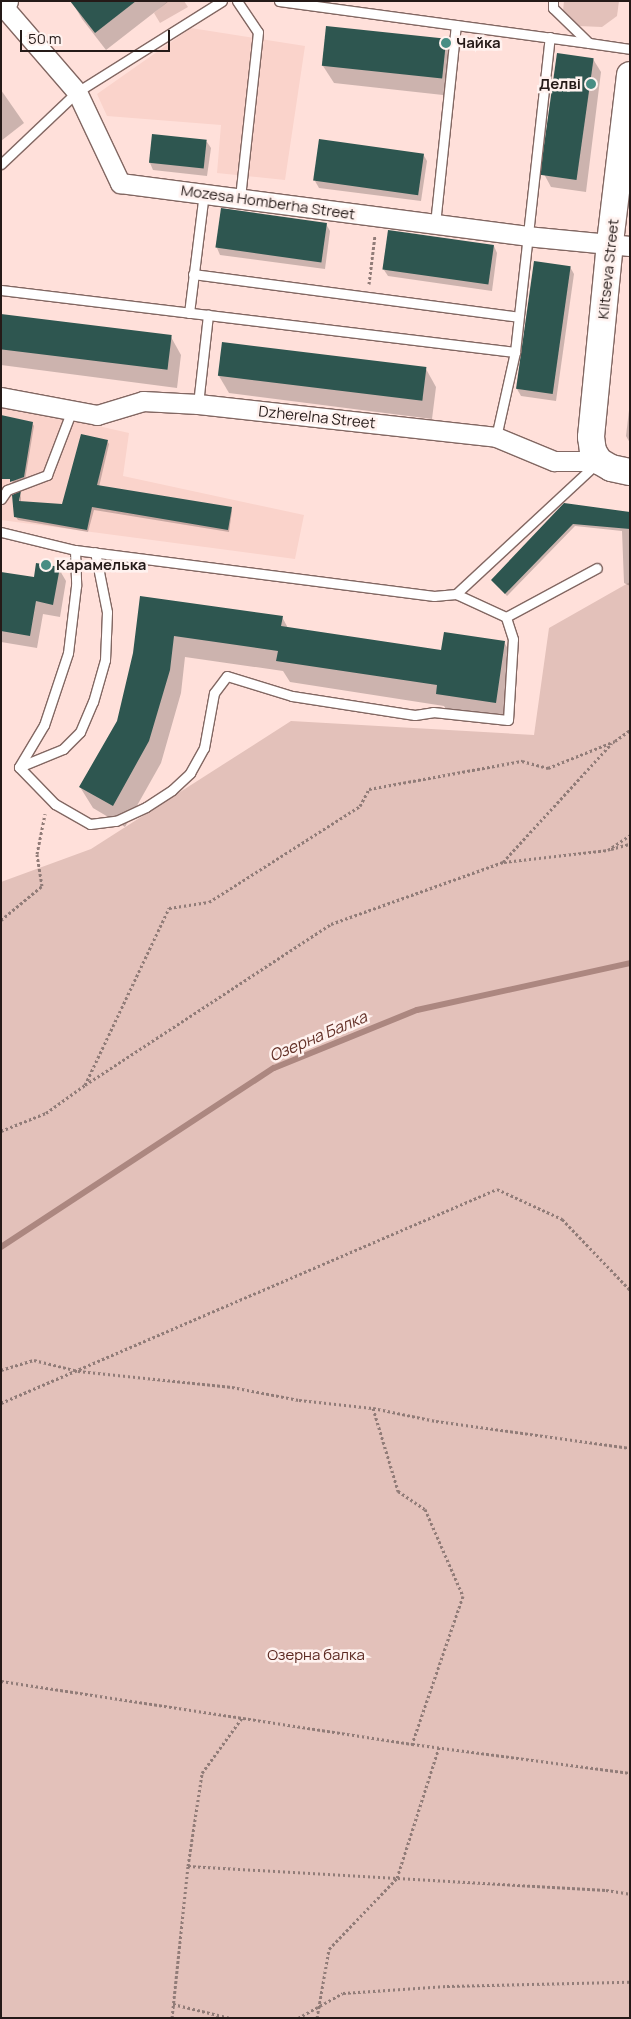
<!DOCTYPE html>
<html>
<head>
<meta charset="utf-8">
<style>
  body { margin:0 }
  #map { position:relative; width:631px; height:2019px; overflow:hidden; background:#ffe0da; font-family:Manrope,sans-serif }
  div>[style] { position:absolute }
  .built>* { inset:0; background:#fad3cb }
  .green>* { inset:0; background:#e3c1ba }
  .shadow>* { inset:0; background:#0003 }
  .stream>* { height:6px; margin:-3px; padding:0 3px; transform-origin:3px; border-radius:3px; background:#ac8780 }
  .building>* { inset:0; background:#2e5650; transform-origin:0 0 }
  .path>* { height:3px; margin-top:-1.5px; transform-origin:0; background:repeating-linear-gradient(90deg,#917c78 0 2.5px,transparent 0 5px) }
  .roads { filter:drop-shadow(1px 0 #826762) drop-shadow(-1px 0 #826762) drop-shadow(0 1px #826762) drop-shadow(0 -1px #826762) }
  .lane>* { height:9px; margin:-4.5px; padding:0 4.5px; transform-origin:4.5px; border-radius:4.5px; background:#fff }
  .street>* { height:19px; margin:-9.5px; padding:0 9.5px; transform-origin:9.5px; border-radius:9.5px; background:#fff }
  .secondary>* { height:26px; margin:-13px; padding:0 13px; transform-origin:13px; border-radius:13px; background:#fff }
  .dots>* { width:14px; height:14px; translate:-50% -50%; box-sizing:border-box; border:2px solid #fff2ef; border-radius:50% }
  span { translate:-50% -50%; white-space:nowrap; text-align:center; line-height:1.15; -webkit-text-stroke:5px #fff2ef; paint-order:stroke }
  .poi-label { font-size:15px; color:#251a18; font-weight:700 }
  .left { translate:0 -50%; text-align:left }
  .right { translate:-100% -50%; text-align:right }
  .street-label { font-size:15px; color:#251a18 }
  .park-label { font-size:15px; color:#5b2820 }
  .water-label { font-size:16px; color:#643128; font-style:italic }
  .frame { position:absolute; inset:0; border:2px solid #251a18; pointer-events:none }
  .scale { position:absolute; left:20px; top:30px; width:150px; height:22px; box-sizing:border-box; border:2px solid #251a18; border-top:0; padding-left:6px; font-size:15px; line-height:18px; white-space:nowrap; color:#251a18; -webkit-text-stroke:4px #fff2ef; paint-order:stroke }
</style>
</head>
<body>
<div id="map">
  <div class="built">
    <i style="clip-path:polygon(191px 28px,305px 46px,285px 180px,217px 173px,221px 125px,107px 116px,97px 94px)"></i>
    <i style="clip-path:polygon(1px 404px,129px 433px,123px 476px,304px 515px,295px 559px,1px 520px)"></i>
  </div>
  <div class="green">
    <i style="clip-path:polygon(168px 1px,184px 1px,188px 7px,160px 23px,154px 13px)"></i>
    <i style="clip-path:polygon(564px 1px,619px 1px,617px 16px,602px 27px,578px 26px,563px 11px)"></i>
    <i style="clip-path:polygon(630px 582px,630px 2018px,1px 2018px,1px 882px,91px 849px,291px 721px,534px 735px,549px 628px)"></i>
  </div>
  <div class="shadow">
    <i style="clip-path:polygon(169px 1px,106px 50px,82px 19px,72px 2px)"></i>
    <i style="clip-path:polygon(446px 40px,456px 57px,452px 96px,334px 83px,323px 66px)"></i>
    <i style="clip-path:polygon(593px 59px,601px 72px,586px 192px,551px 187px,544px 174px)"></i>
    <i style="clip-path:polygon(1px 90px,24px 123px,1px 141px)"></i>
    <i style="clip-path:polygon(207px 142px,211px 148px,207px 176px,153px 170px,150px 163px)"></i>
    <i style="clip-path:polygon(423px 154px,427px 161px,421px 201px,319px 188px,315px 181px)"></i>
    <i style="clip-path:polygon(326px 224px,330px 231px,325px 269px,220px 255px,217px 248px)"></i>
    <i style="clip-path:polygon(494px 246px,497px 253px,492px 291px,388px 276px,384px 270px)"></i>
    <i style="clip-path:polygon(570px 267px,574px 274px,556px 401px,521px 396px,517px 389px)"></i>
    <i style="clip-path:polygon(1px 316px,171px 337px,181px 355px,177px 388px,1px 365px)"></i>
    <i style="clip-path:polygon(426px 369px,436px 387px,432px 419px,229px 393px,219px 376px)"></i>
    <i style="clip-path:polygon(630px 402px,630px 443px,626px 436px)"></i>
    <i style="clip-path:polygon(32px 423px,34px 426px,25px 480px,13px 484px,4px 425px)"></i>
    <i style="clip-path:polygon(107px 441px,109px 444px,99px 487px,231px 508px,232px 511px,229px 532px,94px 510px,88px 532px,18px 520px,16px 517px,21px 493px,21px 503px,63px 506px)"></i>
    <i style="clip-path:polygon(565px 504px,630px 513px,630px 586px,624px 583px,622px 531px,575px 526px,507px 596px,493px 580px)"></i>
    <i style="clip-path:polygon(59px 569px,66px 581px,60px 617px,43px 614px,37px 648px,1px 642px,1px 573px,35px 579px)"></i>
    <i style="clip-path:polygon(142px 598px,282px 617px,288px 628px,442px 651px,504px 642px,517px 664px,508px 724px,450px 716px,444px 706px,290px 682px,283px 671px,185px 657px,181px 693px,161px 763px,125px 827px,93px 808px,80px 787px,118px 722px,134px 653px)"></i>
  </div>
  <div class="stream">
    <i style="left:1px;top:1247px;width:326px;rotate:-33.3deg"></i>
    <i style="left:274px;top:1068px;width:154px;rotate:-22.1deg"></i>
    <i style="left:417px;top:1010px;width:218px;rotate:-12.4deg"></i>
  </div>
  <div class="building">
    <i style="clip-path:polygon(70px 1px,136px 1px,95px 33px)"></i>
    <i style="left:326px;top:26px;width:121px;height:40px;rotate:6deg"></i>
    <i style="left:557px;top:53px;width:37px;height:123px;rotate:8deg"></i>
    <i style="left:152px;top:134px;width:55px;height:29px;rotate:6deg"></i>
    <i style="left:319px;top:139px;width:106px;height:42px;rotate:8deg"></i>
    <i style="left:221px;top:208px;width:107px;height:40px;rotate:8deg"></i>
    <i style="left:388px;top:230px;width:107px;height:40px;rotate:8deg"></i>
    <i style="left:534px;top:261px;width:37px;height:129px;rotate:8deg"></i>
    <i style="left:1px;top:314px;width:172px;height:35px;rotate:7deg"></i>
    <i style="left:222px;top:342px;width:206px;height:34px;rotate:7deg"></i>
    <i style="clip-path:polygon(1px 415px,33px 422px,24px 477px,10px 482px,10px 479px,1px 479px)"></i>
    <i style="clip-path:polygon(81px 434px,108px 440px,97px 485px,232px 507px,228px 530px,92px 507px,87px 530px,14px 517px,12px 495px,21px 491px,19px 501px,62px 504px)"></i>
    <i style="clip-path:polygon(564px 503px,630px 512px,630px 529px,573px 524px,505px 594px,491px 580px)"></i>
    <i style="clip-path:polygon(36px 563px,60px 567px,53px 605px,36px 601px,30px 636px,1px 631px,1px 572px,34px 577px)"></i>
    <i style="clip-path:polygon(140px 596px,283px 616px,281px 626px,441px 650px,444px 632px,505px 641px,496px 703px,436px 694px,437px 685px,276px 661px,278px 651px,174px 636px,170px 670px,149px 741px,113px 806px,79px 787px,117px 721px,133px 653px)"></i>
  </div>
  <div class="path">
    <i style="left:369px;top:284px;width:49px;rotate:-83deg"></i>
    <i style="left:611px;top:849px;width:20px;rotate:-15deg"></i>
    <i style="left:504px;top:862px;width:105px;rotate:-6.6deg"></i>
    <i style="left:608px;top:850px;width:27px;rotate:-34deg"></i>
    <i style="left:1px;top:920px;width:53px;rotate:-39.7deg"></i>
    <i style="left:42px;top:886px;width:32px;rotate:-99deg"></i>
    <i style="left:37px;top:854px;width:41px;rotate:-78.7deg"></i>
    <i style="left:85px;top:1085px;width:294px;rotate:-33.2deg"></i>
    <i style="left:331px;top:924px;width:183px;rotate:-19.8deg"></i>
    <i style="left:503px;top:862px;width:161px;rotate:-47.5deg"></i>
    <i style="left:1px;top:1131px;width:48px;rotate:-21.8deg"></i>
    <i style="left:46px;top:1113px;width:48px;rotate:-35.7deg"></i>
    <i style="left:85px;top:1085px;width:196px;rotate:-64.6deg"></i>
    <i style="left:169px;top:908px;width:40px;rotate:-8.5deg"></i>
    <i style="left:209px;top:902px;width:179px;rotate:-32.4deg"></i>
    <i style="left:360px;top:806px;width:19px;rotate:-62deg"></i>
    <i style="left:369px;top:789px;width:156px;rotate:-10.4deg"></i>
    <i style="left:522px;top:761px;width:27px;rotate:15deg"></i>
    <i style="left:548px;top:768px;width:72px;rotate:-21.9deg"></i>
    <i style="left:615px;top:741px;width:19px;rotate:-36deg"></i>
    <i style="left:1px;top:1370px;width:34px;rotate:-17deg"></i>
    <i style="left:34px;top:1360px;width:45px;rotate:14deg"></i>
    <i style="left:78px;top:1371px;width:155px;rotate:5.9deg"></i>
    <i style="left:232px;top:1387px;width:68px;rotate:11deg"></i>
    <i style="left:299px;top:1400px;width:74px;rotate:6.2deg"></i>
    <i style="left:373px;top:1408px;width:64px;rotate:11.7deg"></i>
    <i style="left:436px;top:1421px;width:196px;rotate:7.9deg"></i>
    <i style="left:1px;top:1403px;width:540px;rotate:-23.34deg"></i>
    <i style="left:497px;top:1189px;width:72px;rotate:24.8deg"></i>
    <i style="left:562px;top:1219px;width:98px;rotate:46.2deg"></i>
    <i style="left:373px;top:1408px;width:87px;rotate:73.2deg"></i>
    <i style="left:398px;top:1491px;width:32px;rotate:34deg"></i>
    <i style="left:425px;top:1509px;width:95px;rotate:66.4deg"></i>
    <i style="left:463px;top:1596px;width:157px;rotate:109deg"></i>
    <i style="left:1px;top:1681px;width:416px;rotate:8.7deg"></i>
    <i style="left:412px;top:1744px;width:220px;rotate:7.6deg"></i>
    <i style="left:188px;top:1866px;width:419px;rotate:3.3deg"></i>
    <i style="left:606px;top:1890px;width:24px;rotate:9deg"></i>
    <i style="left:173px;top:2004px;width:59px;rotate:13.8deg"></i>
    <i style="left:172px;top:2018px;width:153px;rotate:-84deg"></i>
    <i style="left:188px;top:1866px;width:94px;rotate:-81.4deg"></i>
    <i style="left:202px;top:1773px;width:68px;rotate:-54deg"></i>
    <i style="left:298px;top:2018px;width:51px;rotate:-29.1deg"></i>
    <i style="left:343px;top:1993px;width:104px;rotate:-3.9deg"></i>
    <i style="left:447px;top:1986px;width:183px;rotate:-1.3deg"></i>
    <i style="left:317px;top:2018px;width:70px;rotate:-80.1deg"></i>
    <i style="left:329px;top:1949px;width:98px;rotate:-46.2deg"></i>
    <i style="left:397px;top:1878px;width:138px;rotate:-72.2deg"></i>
  </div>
  <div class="roads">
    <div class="lane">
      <i style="left:237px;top:1px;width:37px;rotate:56deg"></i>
      <i style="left:258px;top:32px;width:167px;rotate:96.2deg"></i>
      <i style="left:279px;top:1px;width:313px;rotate:7.7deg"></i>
      <i style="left:553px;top:1px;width:7px;rotate:90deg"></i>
      <i style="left:553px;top:8px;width:50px;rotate:44.2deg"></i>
      <i style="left:589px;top:43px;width:41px;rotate:8.3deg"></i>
      <i style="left:1px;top:164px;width:105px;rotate:-43.5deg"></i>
      <i style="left:77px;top:92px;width:171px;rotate:-32.1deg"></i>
      <i style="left:435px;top:224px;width:200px;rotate:-84deg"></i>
      <i style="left:193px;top:274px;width:328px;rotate:7.5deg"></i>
      <i style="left:1px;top:290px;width:518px;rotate:6.88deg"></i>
      <i style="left:515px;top:352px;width:87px;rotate:102.6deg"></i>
      <i style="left:189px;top:313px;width:121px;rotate:-82.9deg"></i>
      <i style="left:515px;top:352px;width:317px;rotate:-83.7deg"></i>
      <i style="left:198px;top:404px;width:90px;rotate:-83.6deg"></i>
      <i style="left:1px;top:499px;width:11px;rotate:-56deg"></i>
      <i style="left:7px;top:490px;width:43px;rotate:-20.6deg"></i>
      <i style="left:47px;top:475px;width:70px;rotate:-69deg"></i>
      <i style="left:1px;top:532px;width:76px;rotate:13.7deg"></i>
      <i style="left:75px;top:550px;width:362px;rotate:7.3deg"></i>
      <i style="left:434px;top:596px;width:22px;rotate:-5deg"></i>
      <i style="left:456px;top:594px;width:192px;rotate:-42.9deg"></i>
      <i style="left:75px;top:550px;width:36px;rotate:88deg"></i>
      <i style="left:76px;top:586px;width:67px;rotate:96.8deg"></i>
      <i style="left:68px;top:653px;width:76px;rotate:108.4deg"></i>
      <i style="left:44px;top:725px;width:49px;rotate:120.8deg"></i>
      <i style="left:19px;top:767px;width:52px;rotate:45.8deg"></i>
      <i style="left:55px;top:804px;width:40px;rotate:29.7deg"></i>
      <i style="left:90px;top:824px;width:26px;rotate:-7deg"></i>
      <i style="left:116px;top:821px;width:33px;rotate:-25deg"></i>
      <i style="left:146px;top:807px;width:31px;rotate:-33deg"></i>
      <i style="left:172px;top:790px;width:25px;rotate:-43deg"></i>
      <i style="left:190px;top:773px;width:29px;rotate:-61deg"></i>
      <i style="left:204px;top:748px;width:56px;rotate:-79.7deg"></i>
      <i style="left:214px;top:693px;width:21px;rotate:-53deg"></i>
      <i style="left:227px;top:676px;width:68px;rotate:17.1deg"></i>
      <i style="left:292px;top:696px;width:124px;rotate:8.8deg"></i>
      <i style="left:415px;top:715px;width:18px;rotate:-9deg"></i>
      <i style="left:433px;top:712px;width:75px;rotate:6.1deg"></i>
      <i style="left:508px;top:720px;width:81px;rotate:-86.5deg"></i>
      <i style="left:513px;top:639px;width:23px;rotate:-108deg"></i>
      <i style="left:506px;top:617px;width:55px;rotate:-155.3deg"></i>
      <i style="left:506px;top:617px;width:103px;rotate:-28.3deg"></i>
      <i style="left:19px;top:767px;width:48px;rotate:-22.2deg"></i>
      <i style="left:63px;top:749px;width:24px;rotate:-45deg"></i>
      <i style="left:80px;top:732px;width:33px;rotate:-67deg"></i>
      <i style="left:93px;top:702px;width:44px;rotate:-74.1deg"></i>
      <i style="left:105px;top:660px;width:48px;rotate:-87.6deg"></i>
      <i style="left:107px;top:612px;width:61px;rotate:-101.3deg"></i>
    </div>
    <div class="street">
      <i style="left:1px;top:4px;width:116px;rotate:49.2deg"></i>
      <i style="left:77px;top:92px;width:101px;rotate:64.7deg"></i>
      <i style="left:120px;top:183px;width:409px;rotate:7.4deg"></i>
      <i style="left:526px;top:236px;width:104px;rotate:5.5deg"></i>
      <i style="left:1px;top:397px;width:98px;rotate:10.6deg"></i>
      <i style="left:97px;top:415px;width:48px;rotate:-16.9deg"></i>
      <i style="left:143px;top:401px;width:55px;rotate:3.1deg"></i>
      <i style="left:198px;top:404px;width:300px;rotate:6.3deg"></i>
      <i style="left:496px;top:437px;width:63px;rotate:22.5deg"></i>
      <i style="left:554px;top:461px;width:45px"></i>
    </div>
    <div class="secondary">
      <i style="left:1px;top:4px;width:5px;rotate:-37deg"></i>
      <i style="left:630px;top:75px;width:169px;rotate:96.8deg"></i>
      <i style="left:610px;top:243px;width:195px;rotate:95.6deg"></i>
      <i style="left:591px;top:437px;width:14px;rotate:82deg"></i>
      <i style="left:593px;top:451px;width:12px;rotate:59deg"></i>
      <i style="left:599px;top:461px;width:14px;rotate:30deg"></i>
      <i style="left:611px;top:468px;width:19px;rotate:12deg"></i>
    </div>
  </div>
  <div class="dots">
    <i style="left:446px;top:43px;background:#488d84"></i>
    <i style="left:591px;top:84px;background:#488d84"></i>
    <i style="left:46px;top:565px;background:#488d84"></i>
  </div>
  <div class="poi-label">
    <span class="left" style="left:456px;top:43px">Чайка</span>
    <span class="right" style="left:581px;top:84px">Делві</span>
    <span class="left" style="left:56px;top:565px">Карамелька</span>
  </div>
  <div class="street-label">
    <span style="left:268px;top:202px;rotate:8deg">Mozesa Homberha Street</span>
    <span style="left:608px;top:269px;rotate:-84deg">Kiltseva Street</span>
    <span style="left:317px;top:417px;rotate:6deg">Dzherelna Street</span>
  </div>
  <div class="park-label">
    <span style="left:316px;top:1655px">Озерна балка</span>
  </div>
  <div class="water-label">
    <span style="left:318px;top:1036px;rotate:-23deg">Озерна Балка</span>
  </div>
  <div class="frame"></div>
  <div class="scale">50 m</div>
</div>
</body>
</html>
